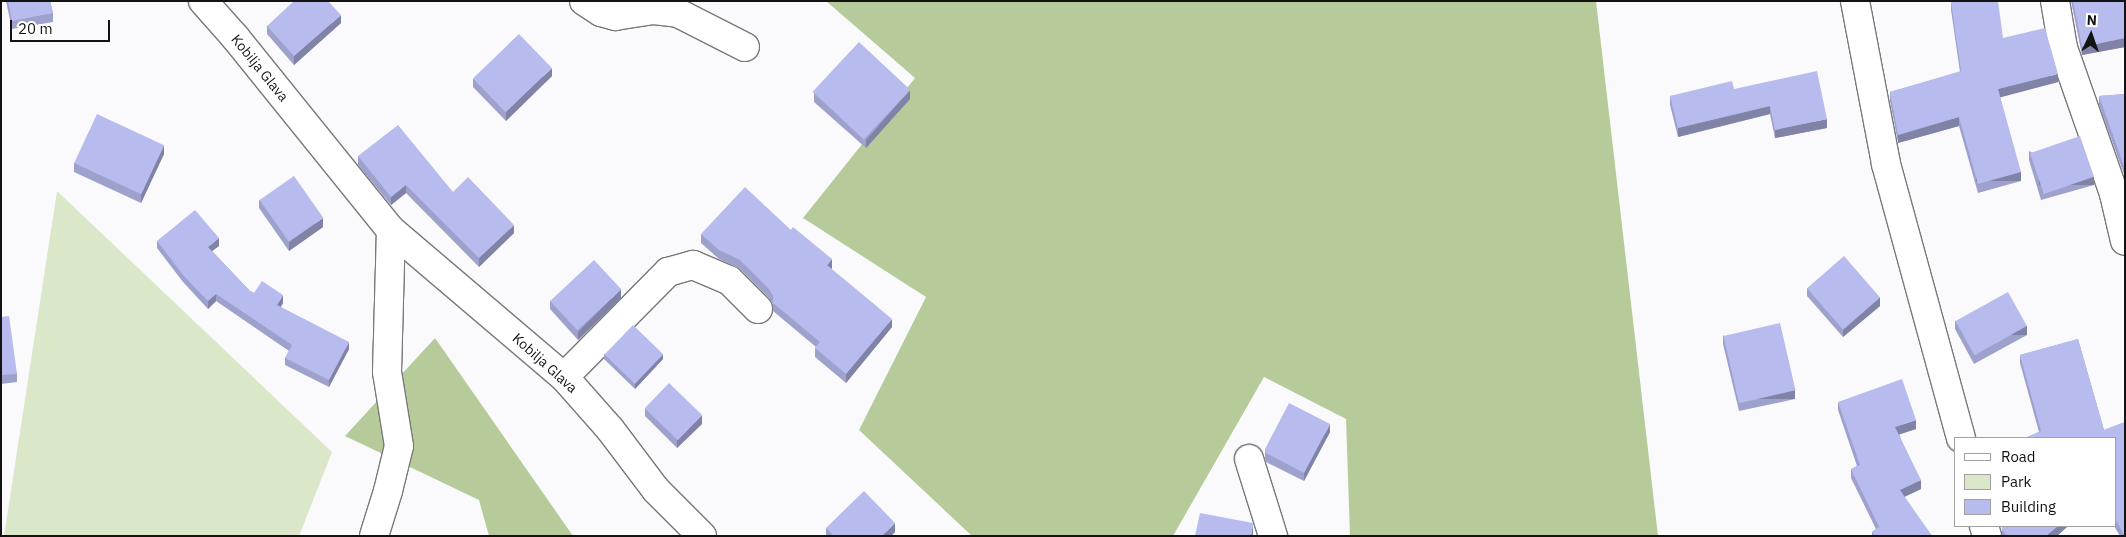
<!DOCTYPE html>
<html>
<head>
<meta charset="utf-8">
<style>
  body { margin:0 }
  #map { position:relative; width:2126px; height:537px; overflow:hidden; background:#fafafc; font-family:"IBM Plex Sans",sans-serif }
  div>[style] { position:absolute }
  .green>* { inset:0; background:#dae8c9 }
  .forest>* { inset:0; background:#b6cb99 }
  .roads { filter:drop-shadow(1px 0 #78787a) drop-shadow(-1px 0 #78787a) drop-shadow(0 1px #78787a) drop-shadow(0 -1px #78787a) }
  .minor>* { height:28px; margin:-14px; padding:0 14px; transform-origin:14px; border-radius:14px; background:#fff }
  .wall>* { inset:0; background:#9ea1cc }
  .shaded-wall>* { inset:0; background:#8183a6; transform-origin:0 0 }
  .building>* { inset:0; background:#b8bbed; transform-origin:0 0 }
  span { translate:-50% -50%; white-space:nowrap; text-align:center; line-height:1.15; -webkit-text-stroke:5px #fff; paint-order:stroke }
  .street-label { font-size:14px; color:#131313 }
  .frame { position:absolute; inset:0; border:2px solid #131313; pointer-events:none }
  .legend { position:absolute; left:1954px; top:437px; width:162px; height:90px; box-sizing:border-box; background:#fff; border:1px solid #a1a1a1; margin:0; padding:6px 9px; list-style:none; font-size:15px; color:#131313 }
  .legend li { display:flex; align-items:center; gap:10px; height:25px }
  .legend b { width:25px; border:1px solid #a1a1a1 }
  .north { position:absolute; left:2066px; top:10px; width:50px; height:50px; -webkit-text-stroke:4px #fff; paint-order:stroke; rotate:3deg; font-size:14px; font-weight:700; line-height:20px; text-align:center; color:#131313 }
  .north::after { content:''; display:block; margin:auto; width:18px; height:22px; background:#131313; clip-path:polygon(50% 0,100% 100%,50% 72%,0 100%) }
  .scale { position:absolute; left:10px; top:20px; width:100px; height:22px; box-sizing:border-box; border:2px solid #131313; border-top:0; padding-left:6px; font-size:15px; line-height:18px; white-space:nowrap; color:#131313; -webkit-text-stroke:4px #fff; paint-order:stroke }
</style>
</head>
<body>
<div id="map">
  <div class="green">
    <i style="clip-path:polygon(57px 191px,332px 452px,299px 536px,4px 536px)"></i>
  </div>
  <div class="forest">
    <i style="clip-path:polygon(826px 1px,1596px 1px,1658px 536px,1350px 536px,1346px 419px,1264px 377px,1173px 536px,972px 536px,859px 430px,926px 297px,803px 218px,915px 78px)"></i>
    <i style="clip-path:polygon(435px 338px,573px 536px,489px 536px,479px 500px,345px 436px)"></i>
  </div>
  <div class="roads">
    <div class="minor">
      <i style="left:203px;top:1px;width:48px;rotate:48.4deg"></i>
      <i style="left:235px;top:37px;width:248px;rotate:51.1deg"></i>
      <i style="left:391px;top:230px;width:227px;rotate:40.4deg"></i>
      <i style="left:564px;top:377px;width:69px;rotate:48.5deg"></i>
      <i style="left:610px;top:429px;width:76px;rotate:53deg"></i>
      <i style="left:656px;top:490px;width:65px;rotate:45deg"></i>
      <i style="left:584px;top:1px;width:20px;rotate:33deg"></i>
      <i style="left:601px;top:12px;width:15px;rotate:16deg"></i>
      <i style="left:615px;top:16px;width:39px;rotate:-9deg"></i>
      <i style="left:654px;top:10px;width:24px;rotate:7deg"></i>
      <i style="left:678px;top:13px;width:75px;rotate:26.9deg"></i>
      <i style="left:1855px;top:1px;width:166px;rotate:79.2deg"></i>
      <i style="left:1886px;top:164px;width:284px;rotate:74.7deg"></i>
      <i style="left:2055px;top:1px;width:48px;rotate:80.3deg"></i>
      <i style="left:2063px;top:48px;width:155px;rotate:70.7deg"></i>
      <i style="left:2114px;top:194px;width:48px;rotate:76.8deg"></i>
      <i style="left:564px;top:377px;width:148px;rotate:-45.3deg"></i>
      <i style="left:668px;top:272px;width:26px;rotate:-16deg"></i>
      <i style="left:693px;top:265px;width:39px;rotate:23deg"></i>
      <i style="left:729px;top:280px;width:41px;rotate:45deg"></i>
      <i style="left:1249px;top:459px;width:81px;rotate:72.7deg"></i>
      <i style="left:1984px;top:526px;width:10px;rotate:73deg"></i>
      <i style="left:374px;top:536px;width:47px;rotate:-72.7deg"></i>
      <i style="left:388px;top:491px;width:46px;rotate:-76.3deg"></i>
      <i style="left:399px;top:446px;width:75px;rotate:-99.2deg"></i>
      <i style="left:387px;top:372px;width:142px;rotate:-88.4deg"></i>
    </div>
  </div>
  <div class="wall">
    <i style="clip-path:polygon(6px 1px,50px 1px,53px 13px,53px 22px,12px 29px)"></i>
    <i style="clip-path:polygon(2071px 1px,2125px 1px,2125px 47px,2082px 55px)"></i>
    <i style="clip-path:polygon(1951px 2px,2003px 38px,2058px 82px,2000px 97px,2021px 181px,1978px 193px,1959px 126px,1898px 143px,1890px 101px,1890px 92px,1960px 72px,1951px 10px)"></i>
    <i style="clip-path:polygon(341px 23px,294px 65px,267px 34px,267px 26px)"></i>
    <i style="clip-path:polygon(552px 76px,506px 121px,473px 87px,473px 79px)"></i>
    <i style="clip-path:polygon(1734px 89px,1827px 128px,1775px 138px,1770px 114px,1678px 137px,1670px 105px,1670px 96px)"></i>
    <i style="clip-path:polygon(814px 93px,910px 99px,866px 148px,814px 102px)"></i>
    <i style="clip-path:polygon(2125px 94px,2125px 177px,2099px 105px,2099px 96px)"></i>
    <i style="clip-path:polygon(2029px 151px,2094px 185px,2041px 200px,2029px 160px)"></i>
    <i style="clip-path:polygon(164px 154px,141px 203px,74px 172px,74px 163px)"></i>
    <i style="clip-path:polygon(358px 156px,453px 192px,514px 233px,479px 267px,406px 193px,391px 205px,358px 165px)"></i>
    <i style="clip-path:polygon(259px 200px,323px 227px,289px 251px,259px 208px)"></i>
    <i style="clip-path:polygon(701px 234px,832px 268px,831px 269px,892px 327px,846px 383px,815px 357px,815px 348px,816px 347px,773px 311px,773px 304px,769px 298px,740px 269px,719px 259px,701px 243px)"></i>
    <i style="clip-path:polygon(157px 241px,219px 246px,212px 251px,250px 291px,254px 293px,283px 303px,281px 307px,349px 349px,329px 387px,285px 365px,285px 358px,289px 351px,216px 301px,208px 309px,183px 282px,157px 248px)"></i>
    <i style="clip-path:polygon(1807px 288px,1880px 306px,1843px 337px,1807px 296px)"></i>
    <i style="clip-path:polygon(621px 298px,578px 340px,550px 309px,550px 301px)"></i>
    <i style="clip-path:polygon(1px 317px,17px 374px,17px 382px,1px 384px)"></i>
    <i style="clip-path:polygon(1955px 321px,2027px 335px,1974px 364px,1955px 329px)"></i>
    <i style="clip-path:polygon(1723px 335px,1795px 399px,1739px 411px,1723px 344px)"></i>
    <i style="clip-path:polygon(2078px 339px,2104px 430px,2125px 422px,2125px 536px,2120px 536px,2114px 526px,2115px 438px,2025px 438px,2039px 432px,2020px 363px,2020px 355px)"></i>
    <i style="clip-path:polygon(604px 354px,663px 359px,635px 389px,604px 359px)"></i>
    <i style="clip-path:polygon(1838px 402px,1916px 429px,1899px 434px,1921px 489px,1904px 497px,1932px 536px,1872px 536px,1872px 532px,1876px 529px,1851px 478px,1851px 469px,1857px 466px,1838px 410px)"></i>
    <i style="clip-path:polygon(645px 408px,702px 424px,677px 448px,645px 416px)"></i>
    <i style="clip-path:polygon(1330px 432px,1304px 481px,1266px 462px,1265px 458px,1265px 449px)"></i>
    <i style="clip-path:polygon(2002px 526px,2068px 526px,2057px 536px,2002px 536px)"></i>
    <i style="clip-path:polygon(826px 528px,895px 532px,891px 536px,826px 536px)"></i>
  </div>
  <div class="shaded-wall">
    <i style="clip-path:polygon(341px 15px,341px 23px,294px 65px,294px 56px)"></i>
    <i style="clip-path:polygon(2125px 38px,2125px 47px,2082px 55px,2082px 47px)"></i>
    <i style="clip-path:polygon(552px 68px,552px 76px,506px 121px,506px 112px)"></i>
    <i style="clip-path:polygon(2058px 74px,2058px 82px,1998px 98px,1998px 89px)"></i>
    <i style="clip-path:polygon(910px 90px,910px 99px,866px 148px,866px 140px)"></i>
    <i style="clip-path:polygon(1770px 106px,1770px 114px,1678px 137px,1678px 128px)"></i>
    <i style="clip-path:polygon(1959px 117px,1959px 126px,1898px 143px,1898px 135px)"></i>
    <i style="clip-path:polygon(1827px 119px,1827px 128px,1775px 138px,1775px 130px)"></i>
    <i style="clip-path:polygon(164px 145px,164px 154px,141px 203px,141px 194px)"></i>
    <i style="left:2021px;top:172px;width:9px;height:45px;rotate:90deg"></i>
    <i style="left:2094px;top:177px;width:8px;height:55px;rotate:90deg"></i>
    <i style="clip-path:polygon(406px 185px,406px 193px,391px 205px,391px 197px)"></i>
    <i style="clip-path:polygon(323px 218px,323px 227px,289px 251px,289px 242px)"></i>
    <i style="clip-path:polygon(514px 225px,514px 233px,479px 267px,479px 258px)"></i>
    <i style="clip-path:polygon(219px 238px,219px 246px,208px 254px,208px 247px)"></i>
    <i style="clip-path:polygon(832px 259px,832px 268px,827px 274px,827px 265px)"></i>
    <i style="clip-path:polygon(621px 289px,621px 298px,578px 340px,578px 332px)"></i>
    <i style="clip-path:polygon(216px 294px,216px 301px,208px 309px,208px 301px)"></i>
    <i style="clip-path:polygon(283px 295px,283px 303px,277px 312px,277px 305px)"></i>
    <i style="clip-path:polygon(1880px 297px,1880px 306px,1843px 337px,1843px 329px)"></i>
    <i style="clip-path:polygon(892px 319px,892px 327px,846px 383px,846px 374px)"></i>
    <i style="left:2027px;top:326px;width:9px;height:60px;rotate:90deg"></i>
    <i style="clip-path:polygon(349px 342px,349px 349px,329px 387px,329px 380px)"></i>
    <i style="clip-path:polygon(663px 354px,663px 359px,635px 389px,635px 384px)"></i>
    <i style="left:1795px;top:390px;width:9px;height:57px;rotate:90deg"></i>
    <i style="clip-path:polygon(702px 415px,702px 424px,677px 448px,677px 440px)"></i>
    <i style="clip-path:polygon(1916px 420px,1916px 429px,1895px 436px,1895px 427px)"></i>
    <i style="clip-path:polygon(1330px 424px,1330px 432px,1304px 481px,1304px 473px)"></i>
    <i style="clip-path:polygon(1921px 480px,1921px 489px,1900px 499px,1900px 490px)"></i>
    <i style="clip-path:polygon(895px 523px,895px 532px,891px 536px,882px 536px)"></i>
    <i style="clip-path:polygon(1253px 523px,1253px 536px,1251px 536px)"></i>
    <i style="clip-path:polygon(2058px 526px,2068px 526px,2057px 536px,2046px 536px)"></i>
  </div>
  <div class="building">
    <i style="clip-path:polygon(8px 1px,50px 1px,53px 13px,12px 21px)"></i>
    <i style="clip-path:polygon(294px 1px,328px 1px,341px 15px,294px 56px,267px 26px)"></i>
    <i style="clip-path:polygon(1956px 1px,1998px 1px,2003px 38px,2045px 28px,2058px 74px,1998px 89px,2021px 172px,1978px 184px,1959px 117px,1898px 135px,1890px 92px,1961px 71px,1951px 2px)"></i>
    <i style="clip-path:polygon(2073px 1px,2125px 1px,2125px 38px,2082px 47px)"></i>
    <i style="left:519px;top:34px;width:47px;height:64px;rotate:46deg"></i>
    <i style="left:859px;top:42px;width:70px;height:68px;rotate:43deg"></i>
    <i style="clip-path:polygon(1817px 71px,1827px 119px,1775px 130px,1770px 106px,1678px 128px,1670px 96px,1732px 81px,1734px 89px)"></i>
    <i style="clip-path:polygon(2125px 94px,2125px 169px,2099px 96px)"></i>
    <i style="left:97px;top:114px;width:74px;height:54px;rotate:25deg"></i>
    <i style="clip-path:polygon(398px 125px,453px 192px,468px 177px,514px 225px,479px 258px,406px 185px,391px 197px,358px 156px)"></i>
    <i style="left:2080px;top:136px;width:43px;height:53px;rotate:71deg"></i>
    <i style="left:294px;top:176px;width:51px;height:42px;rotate:55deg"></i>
    <i style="clip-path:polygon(745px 187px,791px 230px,793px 227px,832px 259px,827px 265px,892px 319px,846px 374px,815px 348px,820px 342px,773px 303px,773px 296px,769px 289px,740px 260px,719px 250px,701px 234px)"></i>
    <i style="clip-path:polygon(195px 210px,219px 238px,208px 247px,250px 291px,254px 293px,262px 281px,283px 295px,277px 305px,349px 342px,329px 380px,285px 358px,292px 345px,216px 294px,208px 301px,183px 275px,157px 241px)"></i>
    <i style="left:1844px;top:256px;width:55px;height:49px;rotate:49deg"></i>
    <i style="left:594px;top:260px;width:40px;height:60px;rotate:47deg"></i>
    <i style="left:2008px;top:292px;width:39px;height:60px;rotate:61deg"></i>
    <i style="clip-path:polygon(9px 316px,17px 374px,1px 375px,1px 317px)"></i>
    <i style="left:1780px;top:323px;width:69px;height:58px;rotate:77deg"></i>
    <i style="left:633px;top:325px;width:42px;height:41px;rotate:44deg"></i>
    <i style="clip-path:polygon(2078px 339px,2104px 430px,2125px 422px,2124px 535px,2115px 518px,2115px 438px,2025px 438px,2041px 431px,2020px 355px)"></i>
    <i style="clip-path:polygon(1902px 379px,1916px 420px,1895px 427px,1921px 480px,1900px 490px,1932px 536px,1875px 536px,1872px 532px,1879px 527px,1851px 469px,1860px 465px,1838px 402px)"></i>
    <i style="left:669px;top:383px;width:46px;height:35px;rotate:44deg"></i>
    <i style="clip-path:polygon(1289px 403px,1330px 424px,1304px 473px,1266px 453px,1265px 449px)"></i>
    <i style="clip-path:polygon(864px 491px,895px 523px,882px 536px,834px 536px,826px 528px)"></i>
    <i style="clip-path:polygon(1200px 513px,1253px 523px,1251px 536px,1195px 536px)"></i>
    <i style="clip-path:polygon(2002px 526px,2058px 526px,2046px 536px,2007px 536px,2002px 530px)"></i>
  </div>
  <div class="street-label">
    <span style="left:260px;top:68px;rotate:51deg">Kobilja Glava</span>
    <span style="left:545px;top:363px;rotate:42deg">Kobilja Glava</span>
  </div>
  <div class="frame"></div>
  <ul class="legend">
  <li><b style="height:6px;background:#fff"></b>Road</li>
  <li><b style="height:14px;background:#dae8c9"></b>Park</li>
  <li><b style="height:14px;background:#b8bbed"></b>Building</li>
  </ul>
  <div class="north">N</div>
  <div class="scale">20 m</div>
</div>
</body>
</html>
